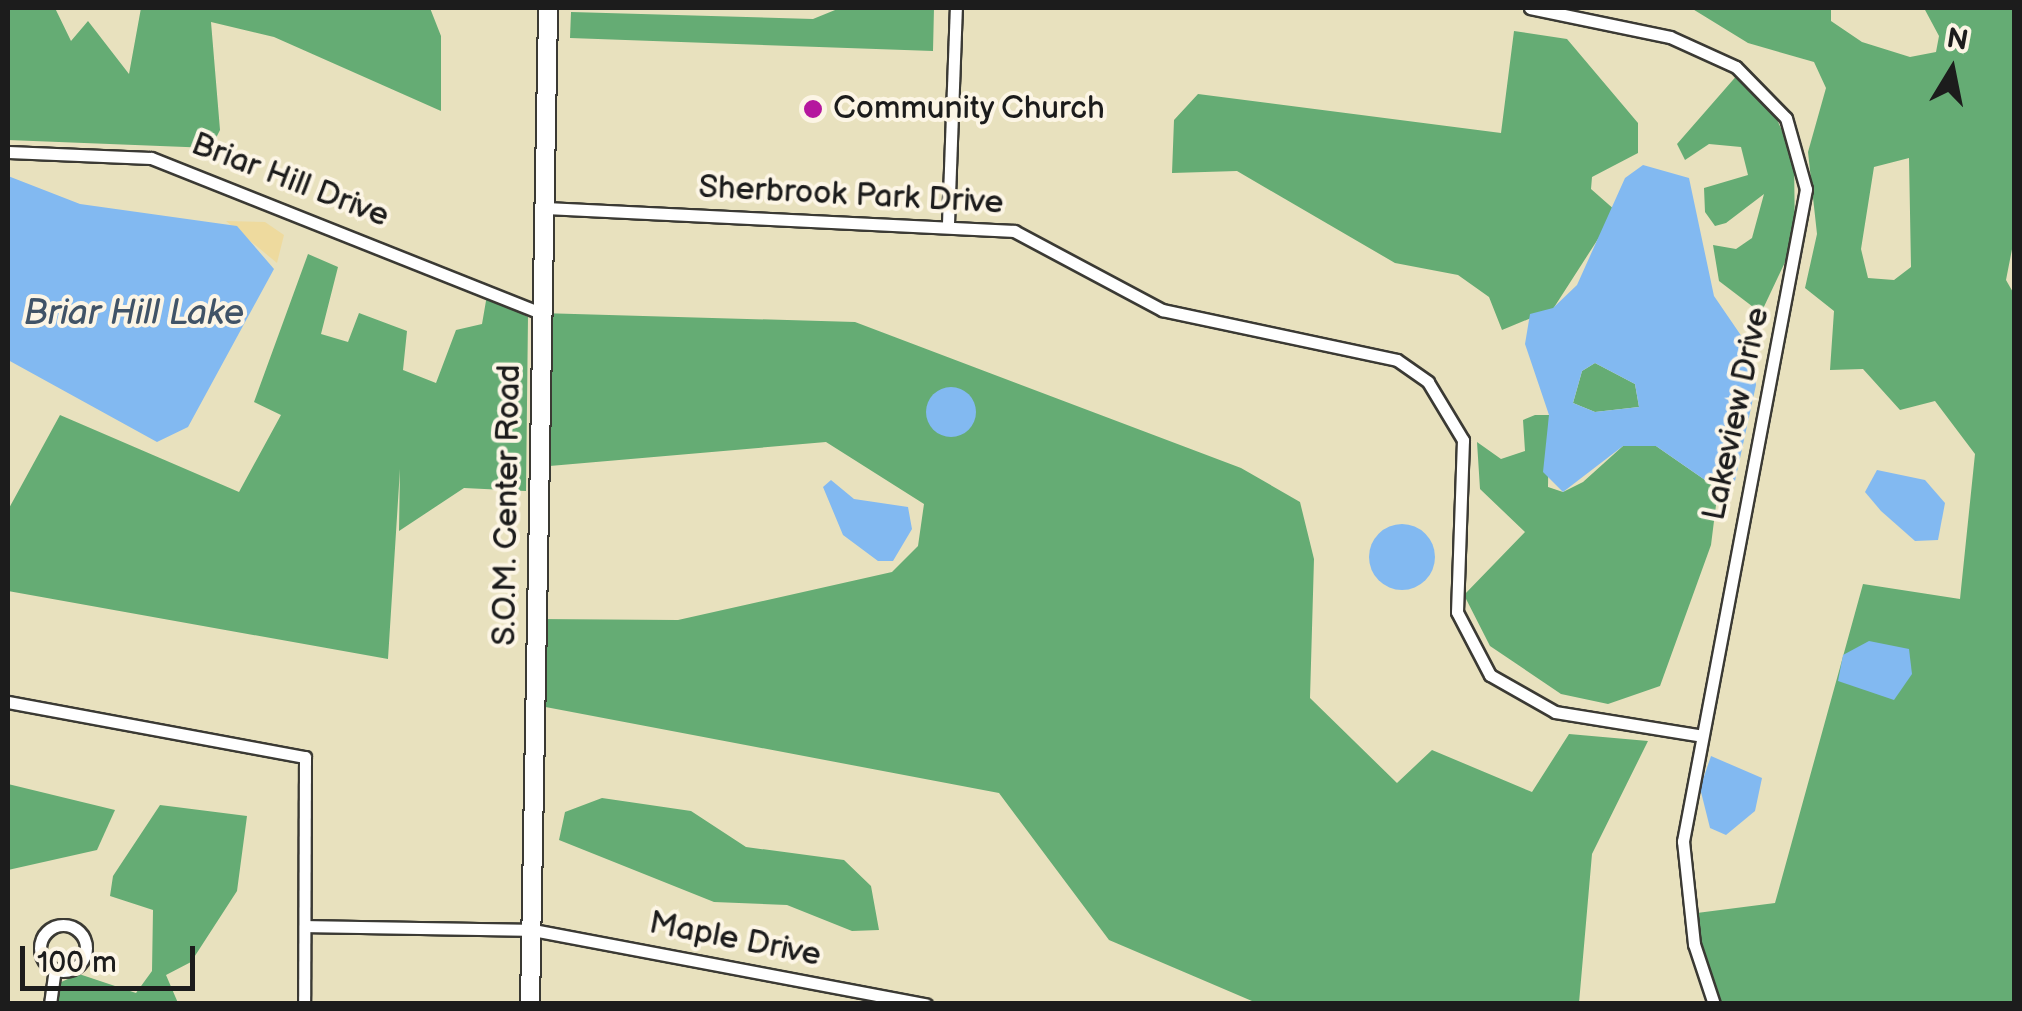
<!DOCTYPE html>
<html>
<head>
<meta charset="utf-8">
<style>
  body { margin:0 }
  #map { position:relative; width:2022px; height:1011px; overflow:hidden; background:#e8e1be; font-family:"Balsamiq Sans",sans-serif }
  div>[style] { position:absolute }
  .forest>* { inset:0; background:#65ac74 }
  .sand>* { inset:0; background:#eeda9e }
  .water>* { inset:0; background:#82b9f1 }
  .round { border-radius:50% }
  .roads { filter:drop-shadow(2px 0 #3b3a34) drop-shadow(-2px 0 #3b3a34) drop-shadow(0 2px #3b3a34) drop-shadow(0 -2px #3b3a34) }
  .minor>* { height:11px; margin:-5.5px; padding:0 5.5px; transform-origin:5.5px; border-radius:5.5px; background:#fff }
  .minor>.ring { margin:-5.5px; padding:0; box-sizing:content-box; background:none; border:11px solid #fff; border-radius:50% }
  .primary>* { height:18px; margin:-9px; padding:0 9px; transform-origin:9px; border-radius:9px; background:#fff }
  .dots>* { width:28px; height:28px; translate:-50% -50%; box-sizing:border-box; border:5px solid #fcf5e5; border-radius:50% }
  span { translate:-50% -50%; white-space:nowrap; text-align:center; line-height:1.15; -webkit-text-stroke:8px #fcf5e5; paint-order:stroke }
  .poi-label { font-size:32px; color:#1c1c1c }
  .left { translate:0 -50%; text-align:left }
  .street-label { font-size:32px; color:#1c1c1c }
  .water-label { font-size:35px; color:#405367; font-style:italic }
  .frame { position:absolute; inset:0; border:10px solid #1c1c1c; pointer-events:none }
  .north { position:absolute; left:1902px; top:20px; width:100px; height:100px; -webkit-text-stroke:8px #fcf5e5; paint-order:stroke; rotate:10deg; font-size:28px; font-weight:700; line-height:40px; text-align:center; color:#1c1c1c }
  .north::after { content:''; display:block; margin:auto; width:35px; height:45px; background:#1c1c1c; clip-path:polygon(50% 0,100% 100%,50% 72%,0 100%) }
  .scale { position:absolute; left:20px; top:946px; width:175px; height:45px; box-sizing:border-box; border:5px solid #1c1c1c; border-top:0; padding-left:12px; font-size:30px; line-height:35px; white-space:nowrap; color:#1c1c1c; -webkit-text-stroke:8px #fcf5e5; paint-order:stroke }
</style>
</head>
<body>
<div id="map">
  <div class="forest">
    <i style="clip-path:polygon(8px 8px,55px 8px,71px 41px,88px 21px,129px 74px,141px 8px,430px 8px,441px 36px,441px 111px,274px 37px,211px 22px,220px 130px,211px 148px,8px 140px)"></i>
    <i style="clip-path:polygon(840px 8px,934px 8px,933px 51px,570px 38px,571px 12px,813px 19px)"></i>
    <i style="clip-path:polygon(evenodd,1691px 8px,1831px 8px,1831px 21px,1862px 42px,1910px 57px,1936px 52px,1939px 36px,1924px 8px,2014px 8px,2014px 239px,2006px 280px,2014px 294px,2014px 1003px,1714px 1003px,1689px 914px,1775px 903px,1863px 584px,1960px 599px,1975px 454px,1935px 401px,1900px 410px,1863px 369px,1830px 370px,1834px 311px,1805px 288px,1817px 234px,1808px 152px,1826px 88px,1814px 62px,1748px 43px,1691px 8px,1909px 158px,1911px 267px,1894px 280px,1868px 278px,1861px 249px,1874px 167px,1909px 158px)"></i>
    <i style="clip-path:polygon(1514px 31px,1567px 39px,1638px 123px,1638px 153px,1592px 177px,1591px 189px,1616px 211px,1553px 309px,1502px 330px,1489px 297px,1458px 275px,1395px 263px,1237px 171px,1172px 173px,1174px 120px,1198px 94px,1501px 133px)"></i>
    <i style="clip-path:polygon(1739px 73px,1772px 108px,1794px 158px,1795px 241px,1761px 313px,1719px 281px,1713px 245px,1736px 249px,1752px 238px,1764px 194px,1726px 223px,1715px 226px,1705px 212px,1704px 188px,1748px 175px,1741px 147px,1709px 144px,1685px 160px,1677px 144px)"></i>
    <i style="clip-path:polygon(308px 254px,338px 267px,321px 334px,348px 342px,359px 313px,407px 331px,403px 370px,436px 383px,456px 330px,482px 324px,487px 295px,528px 317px,526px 491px,464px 488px,399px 531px,400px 469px,388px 659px,8px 591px,8px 510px,60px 415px,239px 492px,281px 415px,254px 402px)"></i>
    <i style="clip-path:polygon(540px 313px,855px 322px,1241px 468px,1300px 502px,1314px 559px,1310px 698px,1397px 783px,1432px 750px,1532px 792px,1569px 734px,1648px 741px,1592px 854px,1579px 1003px,1259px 1004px,1109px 940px,999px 793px,535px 705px,536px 619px,678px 620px,892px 572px,918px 546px,924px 504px,826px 442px,538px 467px)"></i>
    <i style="clip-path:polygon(1595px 363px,1635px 384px,1639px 407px,1595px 412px,1573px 403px,1582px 371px)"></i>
    <i style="clip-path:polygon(1535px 415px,1549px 415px,1548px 487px,1563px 492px,1583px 482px,1623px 446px,1656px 446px,1718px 489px,1711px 545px,1660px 686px,1608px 704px,1561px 694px,1490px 646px,1464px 595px,1525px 532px,1480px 489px,1477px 442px,1501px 459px,1525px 451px,1523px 420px)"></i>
    <i style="clip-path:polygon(8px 784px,115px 810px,97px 850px,8px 870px)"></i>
    <i style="clip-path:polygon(602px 798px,691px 811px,746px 847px,844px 860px,871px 886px,879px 930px,852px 931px,787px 905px,714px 902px,559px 840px,565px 812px)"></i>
    <i style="clip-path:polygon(160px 805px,247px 816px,237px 891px,191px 962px,166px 975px,178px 1003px,58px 1003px,59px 983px,79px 974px,136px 993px,152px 971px,153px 910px,110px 896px,113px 876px)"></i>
  </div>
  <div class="sand">
    <i style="clip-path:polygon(226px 221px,265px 222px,284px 235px,277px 263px)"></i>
  </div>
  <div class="water">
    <i style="clip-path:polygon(evenodd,1643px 165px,1689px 178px,1714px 296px,1753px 353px,1756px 385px,1735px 481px,1718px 489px,1656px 446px,1623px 446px,1563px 492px,1543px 472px,1549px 415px,1525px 344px,1530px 314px,1553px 308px,1577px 285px,1625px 178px,1643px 165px,1595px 363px,1635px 384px,1639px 407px,1595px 412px,1573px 403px,1582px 371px,1595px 363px)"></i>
    <i style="clip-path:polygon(8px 176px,80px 204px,237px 226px,274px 269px,188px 427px,157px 442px,8px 360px)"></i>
    <i class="round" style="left:926px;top:387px;width:50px;height:50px"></i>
    <i style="clip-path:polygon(1877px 470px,1925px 480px,1945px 503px,1938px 540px,1915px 541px,1881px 511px,1865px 492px)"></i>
    <i style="clip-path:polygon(831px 480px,854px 499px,908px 507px,912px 529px,893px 561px,878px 561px,843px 535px,823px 487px)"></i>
    <i class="round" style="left:1369px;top:524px;width:66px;height:66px"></i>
    <i style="clip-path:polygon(1869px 641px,1909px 649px,1912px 674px,1894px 700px,1838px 681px,1843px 655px)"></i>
    <i style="clip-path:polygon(1711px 756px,1762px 778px,1755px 811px,1726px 835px,1710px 828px,1700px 788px)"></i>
  </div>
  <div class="roads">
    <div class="minor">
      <i style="left:1530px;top:8px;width:143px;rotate:11.7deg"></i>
      <i style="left:1670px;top:37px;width:72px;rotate:24.4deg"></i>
      <i style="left:1736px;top:67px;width:71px;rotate:45.6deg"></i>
      <i style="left:1786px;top:118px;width:74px;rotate:74.3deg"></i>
      <i style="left:1806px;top:189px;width:664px;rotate:100.68deg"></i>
      <i style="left:1683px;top:841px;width:104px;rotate:83.9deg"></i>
      <i style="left:1694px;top:944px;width:63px;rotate:71.6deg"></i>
      <i style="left:8px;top:152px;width:143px;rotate:2.4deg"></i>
      <i style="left:151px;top:158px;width:419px;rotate:21.7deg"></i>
      <i style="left:546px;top:208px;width:469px;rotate:2.8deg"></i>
      <i style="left:1014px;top:231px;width:168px;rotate:28.1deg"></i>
      <i style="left:1162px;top:310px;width:240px;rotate:12deg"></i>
      <i style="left:1397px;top:360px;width:38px;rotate:35deg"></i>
      <i style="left:1428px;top:382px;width:68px;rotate:58.9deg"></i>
      <i style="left:1463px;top:440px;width:172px;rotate:92deg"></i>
      <i style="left:1457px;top:612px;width:71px;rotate:62.4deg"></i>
      <i style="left:1490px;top:675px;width:75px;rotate:29.6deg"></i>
      <i style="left:1555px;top:712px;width:144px;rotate:9.2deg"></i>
      <i style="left:948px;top:223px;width:215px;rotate:-87.9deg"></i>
      <i style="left:8px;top:702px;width:302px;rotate:10.5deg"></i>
      <i style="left:305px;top:757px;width:247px;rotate:90.2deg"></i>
      <i class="ring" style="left:40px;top:925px;width:35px;height:35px"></i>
      <i style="left:306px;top:926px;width:227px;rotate:1deg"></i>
      <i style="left:533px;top:930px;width:400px;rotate:10.7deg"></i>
      <i style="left:50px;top:1004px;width:34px;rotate:-82deg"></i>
    </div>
    <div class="primary">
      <i style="left:530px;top:1004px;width:996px;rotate:-88.96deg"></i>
    </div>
  </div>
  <div class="dots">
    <i style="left:813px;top:109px;background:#b5179e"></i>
  </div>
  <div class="poi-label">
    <span class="left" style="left:833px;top:109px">Community Church</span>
  </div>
  <div class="street-label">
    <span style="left:290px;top:181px;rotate:21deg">Briar Hill Drive</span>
    <span style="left:851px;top:196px;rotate:3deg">Sherbrook Park Drive</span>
    <span style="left:1737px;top:414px;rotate:-78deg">Lakeview Drive</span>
    <span style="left:508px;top:505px;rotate:-89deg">S.O.M. Center Road</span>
    <span style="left:735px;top:940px;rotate:11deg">Maple Drive</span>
  </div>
  <div class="water-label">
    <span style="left:134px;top:314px">Briar Hill Lake</span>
  </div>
  <div class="frame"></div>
  <div class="north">N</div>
  <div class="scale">100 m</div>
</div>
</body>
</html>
